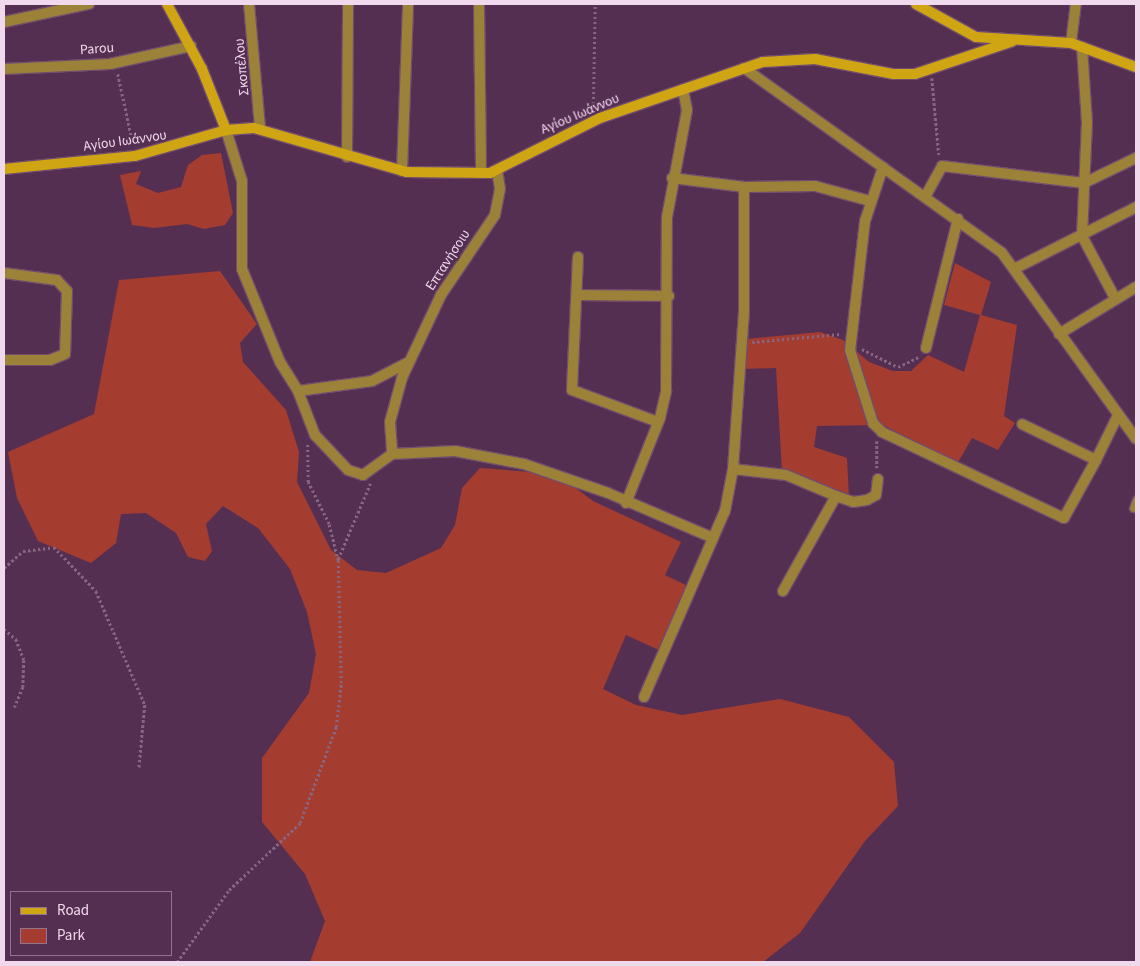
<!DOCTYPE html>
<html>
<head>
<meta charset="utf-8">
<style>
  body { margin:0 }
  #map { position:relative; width:1140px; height:966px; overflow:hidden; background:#552f52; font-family:"Source Sans 3",sans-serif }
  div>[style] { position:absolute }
  .green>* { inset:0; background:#a53c30 }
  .path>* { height:2.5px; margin-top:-1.25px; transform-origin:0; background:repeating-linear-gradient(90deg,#876684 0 2.5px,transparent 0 5px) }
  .roads { filter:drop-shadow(1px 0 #714d6e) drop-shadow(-1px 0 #714d6e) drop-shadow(0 1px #714d6e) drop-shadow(0 -1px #714d6e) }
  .lane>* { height:7px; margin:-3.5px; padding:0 3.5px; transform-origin:3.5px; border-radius:3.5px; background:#9c8138 }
  .street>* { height:10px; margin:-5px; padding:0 5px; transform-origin:5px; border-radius:5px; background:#9c8138 }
  .secondary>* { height:10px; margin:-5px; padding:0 5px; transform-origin:5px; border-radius:5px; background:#d0a513 }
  span { translate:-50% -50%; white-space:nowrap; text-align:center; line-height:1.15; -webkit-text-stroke:4px #552f52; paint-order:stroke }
  .street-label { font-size:14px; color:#f0d8ed }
  .frame { position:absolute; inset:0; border:5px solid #f0d8ed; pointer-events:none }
  .legend { position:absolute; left:10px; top:891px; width:162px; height:65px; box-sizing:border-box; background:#552f52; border:1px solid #937390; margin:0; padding:6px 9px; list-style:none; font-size:15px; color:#f0d8ed }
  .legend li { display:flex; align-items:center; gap:10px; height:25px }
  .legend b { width:25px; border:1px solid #937390 }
</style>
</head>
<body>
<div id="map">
  <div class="green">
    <i style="clip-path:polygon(221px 153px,233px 213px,225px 225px,204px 229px,187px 224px,154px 228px,132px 225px,120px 175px,141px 171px,136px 184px,158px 193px,181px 187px,188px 165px,202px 155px)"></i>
    <i style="clip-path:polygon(955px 263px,991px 282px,981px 315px,1017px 325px,1004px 416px,1015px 423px,998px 450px,972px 438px,957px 464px,883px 425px,817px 426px,814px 447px,847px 458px,849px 498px,782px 472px,776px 368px,743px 369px,746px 339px,820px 332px,843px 340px,869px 362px,893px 371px,911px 371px,928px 355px,964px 372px,980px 315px,944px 305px)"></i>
    <i style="clip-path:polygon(220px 271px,257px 324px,240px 343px,243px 362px,286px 410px,299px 452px,297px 482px,331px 550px,357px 570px,386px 573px,441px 548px,455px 525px,462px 488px,480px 468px,531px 472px,573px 486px,593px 501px,681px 542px,665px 575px,696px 590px,661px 651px,626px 635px,603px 689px,636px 705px,682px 715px,780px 699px,849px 717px,894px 762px,898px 806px,865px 841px,800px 933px,763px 962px,310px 962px,325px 921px,305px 874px,262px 822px,262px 758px,309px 693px,316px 654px,307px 612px,290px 569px,258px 528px,223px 506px,206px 524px,212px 551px,205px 561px,188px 557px,176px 533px,146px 513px,121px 514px,116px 543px,91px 563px,38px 541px,17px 498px,8px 452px,94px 414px,119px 280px)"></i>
  </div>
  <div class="path">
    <i style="left:118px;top:74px;width:72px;rotate:77.9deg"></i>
    <i style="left:932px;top:78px;width:77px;rotate:84.8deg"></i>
    <i style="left:593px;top:109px;width:105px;rotate:-88.9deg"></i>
    <i style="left:752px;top:342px;width:89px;rotate:-5.1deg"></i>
    <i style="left:862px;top:349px;width:40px;rotate:26.6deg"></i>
    <i style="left:898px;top:367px;width:25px;rotate:-26deg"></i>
    <i style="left:877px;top:441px;width:27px;rotate:90deg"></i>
    <i style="left:338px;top:559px;width:82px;rotate:-66.9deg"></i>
    <i style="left:4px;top:568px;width:25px;rotate:-42deg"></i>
    <i style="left:23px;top:551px;width:31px;rotate:-7deg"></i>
    <i style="left:54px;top:547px;width:61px;rotate:46.3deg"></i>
    <i style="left:96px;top:591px;width:124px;rotate:66.7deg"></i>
    <i style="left:145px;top:705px;width:63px;rotate:95.4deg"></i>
    <i style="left:4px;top:629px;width:16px;rotate:40deg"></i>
    <i style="left:16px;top:639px;width:22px;rotate:69deg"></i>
    <i style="left:24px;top:660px;width:27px;rotate:92deg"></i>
    <i style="left:23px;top:687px;width:22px;rotate:112deg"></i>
    <i style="left:177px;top:962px;width:89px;rotate:-54.2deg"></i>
    <i style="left:229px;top:890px;width:98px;rotate:-43.3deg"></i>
    <i style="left:300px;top:823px;width:103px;rotate:-69.4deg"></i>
    <i style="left:336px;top:727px;width:44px;rotate:-83.5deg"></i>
    <i style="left:341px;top:683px;width:122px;rotate:-91.4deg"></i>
    <i style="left:338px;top:561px;width:38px;rotate:-104deg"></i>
    <i style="left:329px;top:524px;width:47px;rotate:-116.6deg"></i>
    <i style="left:308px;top:482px;width:39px;rotate:-91deg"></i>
  </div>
  <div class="roads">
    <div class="lane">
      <i style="left:1133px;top:508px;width:9px;rotate:-69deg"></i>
    </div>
    <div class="street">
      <i style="left:249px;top:4px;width:124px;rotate:84.9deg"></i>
      <i style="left:479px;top:4px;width:169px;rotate:89.3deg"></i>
      <i style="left:4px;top:22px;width:87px;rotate:-12deg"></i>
      <i style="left:1071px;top:43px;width:39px;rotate:-83deg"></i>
      <i style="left:1082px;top:47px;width:75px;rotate:86.2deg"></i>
      <i style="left:1087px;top:122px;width:114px;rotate:92.5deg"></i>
      <i style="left:1082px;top:236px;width:70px;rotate:62deg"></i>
      <i style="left:744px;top:68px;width:317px;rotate:35.6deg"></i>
      <i style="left:1002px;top:253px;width:229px;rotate:54.2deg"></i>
      <i style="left:4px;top:69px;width:106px;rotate:-2.7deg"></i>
      <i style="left:110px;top:64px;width:83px;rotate:-12.5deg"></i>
      <i style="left:226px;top:130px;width:53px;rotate:72.6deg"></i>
      <i style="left:242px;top:181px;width:88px;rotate:90deg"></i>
      <i style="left:242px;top:269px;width:100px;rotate:67.8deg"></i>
      <i style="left:280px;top:362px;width:34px;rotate:58deg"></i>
      <i style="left:298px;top:391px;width:75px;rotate:-7.7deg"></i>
      <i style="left:372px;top:381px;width:42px;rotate:-27.2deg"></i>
      <i style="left:347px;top:157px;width:153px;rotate:-89.6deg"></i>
      <i style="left:883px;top:167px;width:57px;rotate:108.4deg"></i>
      <i style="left:865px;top:221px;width:130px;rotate:96.6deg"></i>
      <i style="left:850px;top:350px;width:77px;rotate:72.5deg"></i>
      <i style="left:873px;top:423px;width:13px;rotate:45deg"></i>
      <i style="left:882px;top:432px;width:201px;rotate:25.3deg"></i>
      <i style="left:1064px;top:518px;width:66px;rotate:-61.1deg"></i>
      <i style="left:1096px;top:460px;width:82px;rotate:-154.1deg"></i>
      <i style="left:497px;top:170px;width:19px;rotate:81deg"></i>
      <i style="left:500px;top:189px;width:26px;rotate:101deg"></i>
      <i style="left:495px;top:215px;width:97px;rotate:124deg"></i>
      <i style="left:441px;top:295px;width:92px;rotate:115.2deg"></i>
      <i style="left:402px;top:378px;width:46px;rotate:105.3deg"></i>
      <i style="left:390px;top:422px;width:32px;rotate:86deg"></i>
      <i style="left:392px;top:454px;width:63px;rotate:-2.7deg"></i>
      <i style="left:455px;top:451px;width:70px;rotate:10.7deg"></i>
      <i style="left:524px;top:464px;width:89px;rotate:19deg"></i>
      <i style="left:608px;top:493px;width:114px;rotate:23.2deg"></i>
      <i style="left:402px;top:171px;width:167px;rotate:-87.9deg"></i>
      <i style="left:672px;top:178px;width:73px;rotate:7.1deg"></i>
      <i style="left:744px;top:187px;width:71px;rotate:-0.8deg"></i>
      <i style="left:815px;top:186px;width:57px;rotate:15.3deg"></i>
      <i style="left:925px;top:197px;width:35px;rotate:-61deg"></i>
      <i style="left:942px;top:166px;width:143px;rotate:6.8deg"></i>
      <i style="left:1084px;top:183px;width:58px;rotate:-25.7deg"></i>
      <i style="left:578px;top:257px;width:133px;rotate:92.6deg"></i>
      <i style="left:572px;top:390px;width:92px;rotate:20.4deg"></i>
      <i style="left:1016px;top:268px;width:135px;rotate:-26.9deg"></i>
      <i style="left:4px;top:273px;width:53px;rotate:7.5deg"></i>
      <i style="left:57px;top:280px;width:15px;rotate:48deg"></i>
      <i style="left:67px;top:291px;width:63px;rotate:91.8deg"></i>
      <i style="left:65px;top:354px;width:16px;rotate:158deg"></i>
      <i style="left:50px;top:360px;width:46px;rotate:180deg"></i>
      <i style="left:577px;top:295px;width:92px;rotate:0.6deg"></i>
      <i style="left:1059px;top:334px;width:90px;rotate:-31.4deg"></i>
      <i style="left:926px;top:348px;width:133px;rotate:-76.1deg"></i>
      <i style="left:298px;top:391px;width:47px;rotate:68.9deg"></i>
      <i style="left:315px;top:435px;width:48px;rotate:46.7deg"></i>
      <i style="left:348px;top:470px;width:16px;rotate:18deg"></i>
      <i style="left:363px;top:475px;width:36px;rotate:-36deg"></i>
      <i style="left:1096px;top:460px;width:50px;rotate:-63.9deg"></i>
      <i style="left:733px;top:469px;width:53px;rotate:6.5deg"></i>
      <i style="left:786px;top:475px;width:54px;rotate:22.8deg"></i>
      <i style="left:836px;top:496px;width:109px;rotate:119.2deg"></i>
      <i style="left:836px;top:496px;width:18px;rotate:19deg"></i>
      <i style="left:853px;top:502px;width:14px;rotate:-8deg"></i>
      <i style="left:867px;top:500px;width:10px;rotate:-29deg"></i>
      <i style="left:876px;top:495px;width:16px;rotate:-83deg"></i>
      <i style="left:626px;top:503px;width:92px;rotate:-68.2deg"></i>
      <i style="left:660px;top:418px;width:28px;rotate:-77deg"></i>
      <i style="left:666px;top:391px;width:174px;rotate:-89.7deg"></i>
      <i style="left:667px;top:217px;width:109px;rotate:-79.4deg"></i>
      <i style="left:687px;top:110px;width:21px;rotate:-101deg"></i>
      <i style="left:644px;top:697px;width:203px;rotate:-66.5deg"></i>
      <i style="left:725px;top:511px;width:43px;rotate:-79.2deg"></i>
      <i style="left:733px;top:469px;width:158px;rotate:-86deg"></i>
      <i style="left:744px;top:311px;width:124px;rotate:-90deg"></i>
    </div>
    <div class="secondary">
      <i style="left:167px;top:4px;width:74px;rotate:61.7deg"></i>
      <i style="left:202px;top:69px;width:66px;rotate:68.5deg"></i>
      <i style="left:916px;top:4px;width:68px;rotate:28.8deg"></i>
      <i style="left:976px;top:37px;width:95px;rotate:3.6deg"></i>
      <i style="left:1071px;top:43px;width:69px;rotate:20.3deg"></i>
      <i style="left:4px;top:169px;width:132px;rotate:-5.7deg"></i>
      <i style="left:135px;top:156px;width:95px;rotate:-15.9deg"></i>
      <i style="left:226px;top:130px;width:28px;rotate:-4deg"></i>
      <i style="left:254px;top:128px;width:158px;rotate:16.1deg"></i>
      <i style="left:406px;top:172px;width:84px;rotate:0.7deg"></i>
      <i style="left:490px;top:173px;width:123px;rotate:-26.6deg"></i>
      <i style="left:600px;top:118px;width:172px;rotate:-19deg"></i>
      <i style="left:763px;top:62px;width:52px;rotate:-3.3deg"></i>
      <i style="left:815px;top:59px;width:79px;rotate:10.9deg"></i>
      <i style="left:893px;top:74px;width:22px"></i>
      <i style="left:915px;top:74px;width:103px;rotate:-18.6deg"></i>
    </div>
  </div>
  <div class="street-label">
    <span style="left:97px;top:49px;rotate:-4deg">Parou</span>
    <span style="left:242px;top:67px;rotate:-95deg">Σκοπέλου</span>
    <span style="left:580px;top:114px;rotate:-23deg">Αγίου Ιωάννου</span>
    <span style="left:125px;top:141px;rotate:-8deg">Αγίου Ιωάννου</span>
    <span style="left:448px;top:260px;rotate:-57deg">Επτανήσοιυ</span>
  </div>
  <div class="frame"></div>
  <ul class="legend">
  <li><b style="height:6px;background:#d0a513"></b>Road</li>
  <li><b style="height:14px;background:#a53c30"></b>Park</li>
  </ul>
</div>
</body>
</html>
